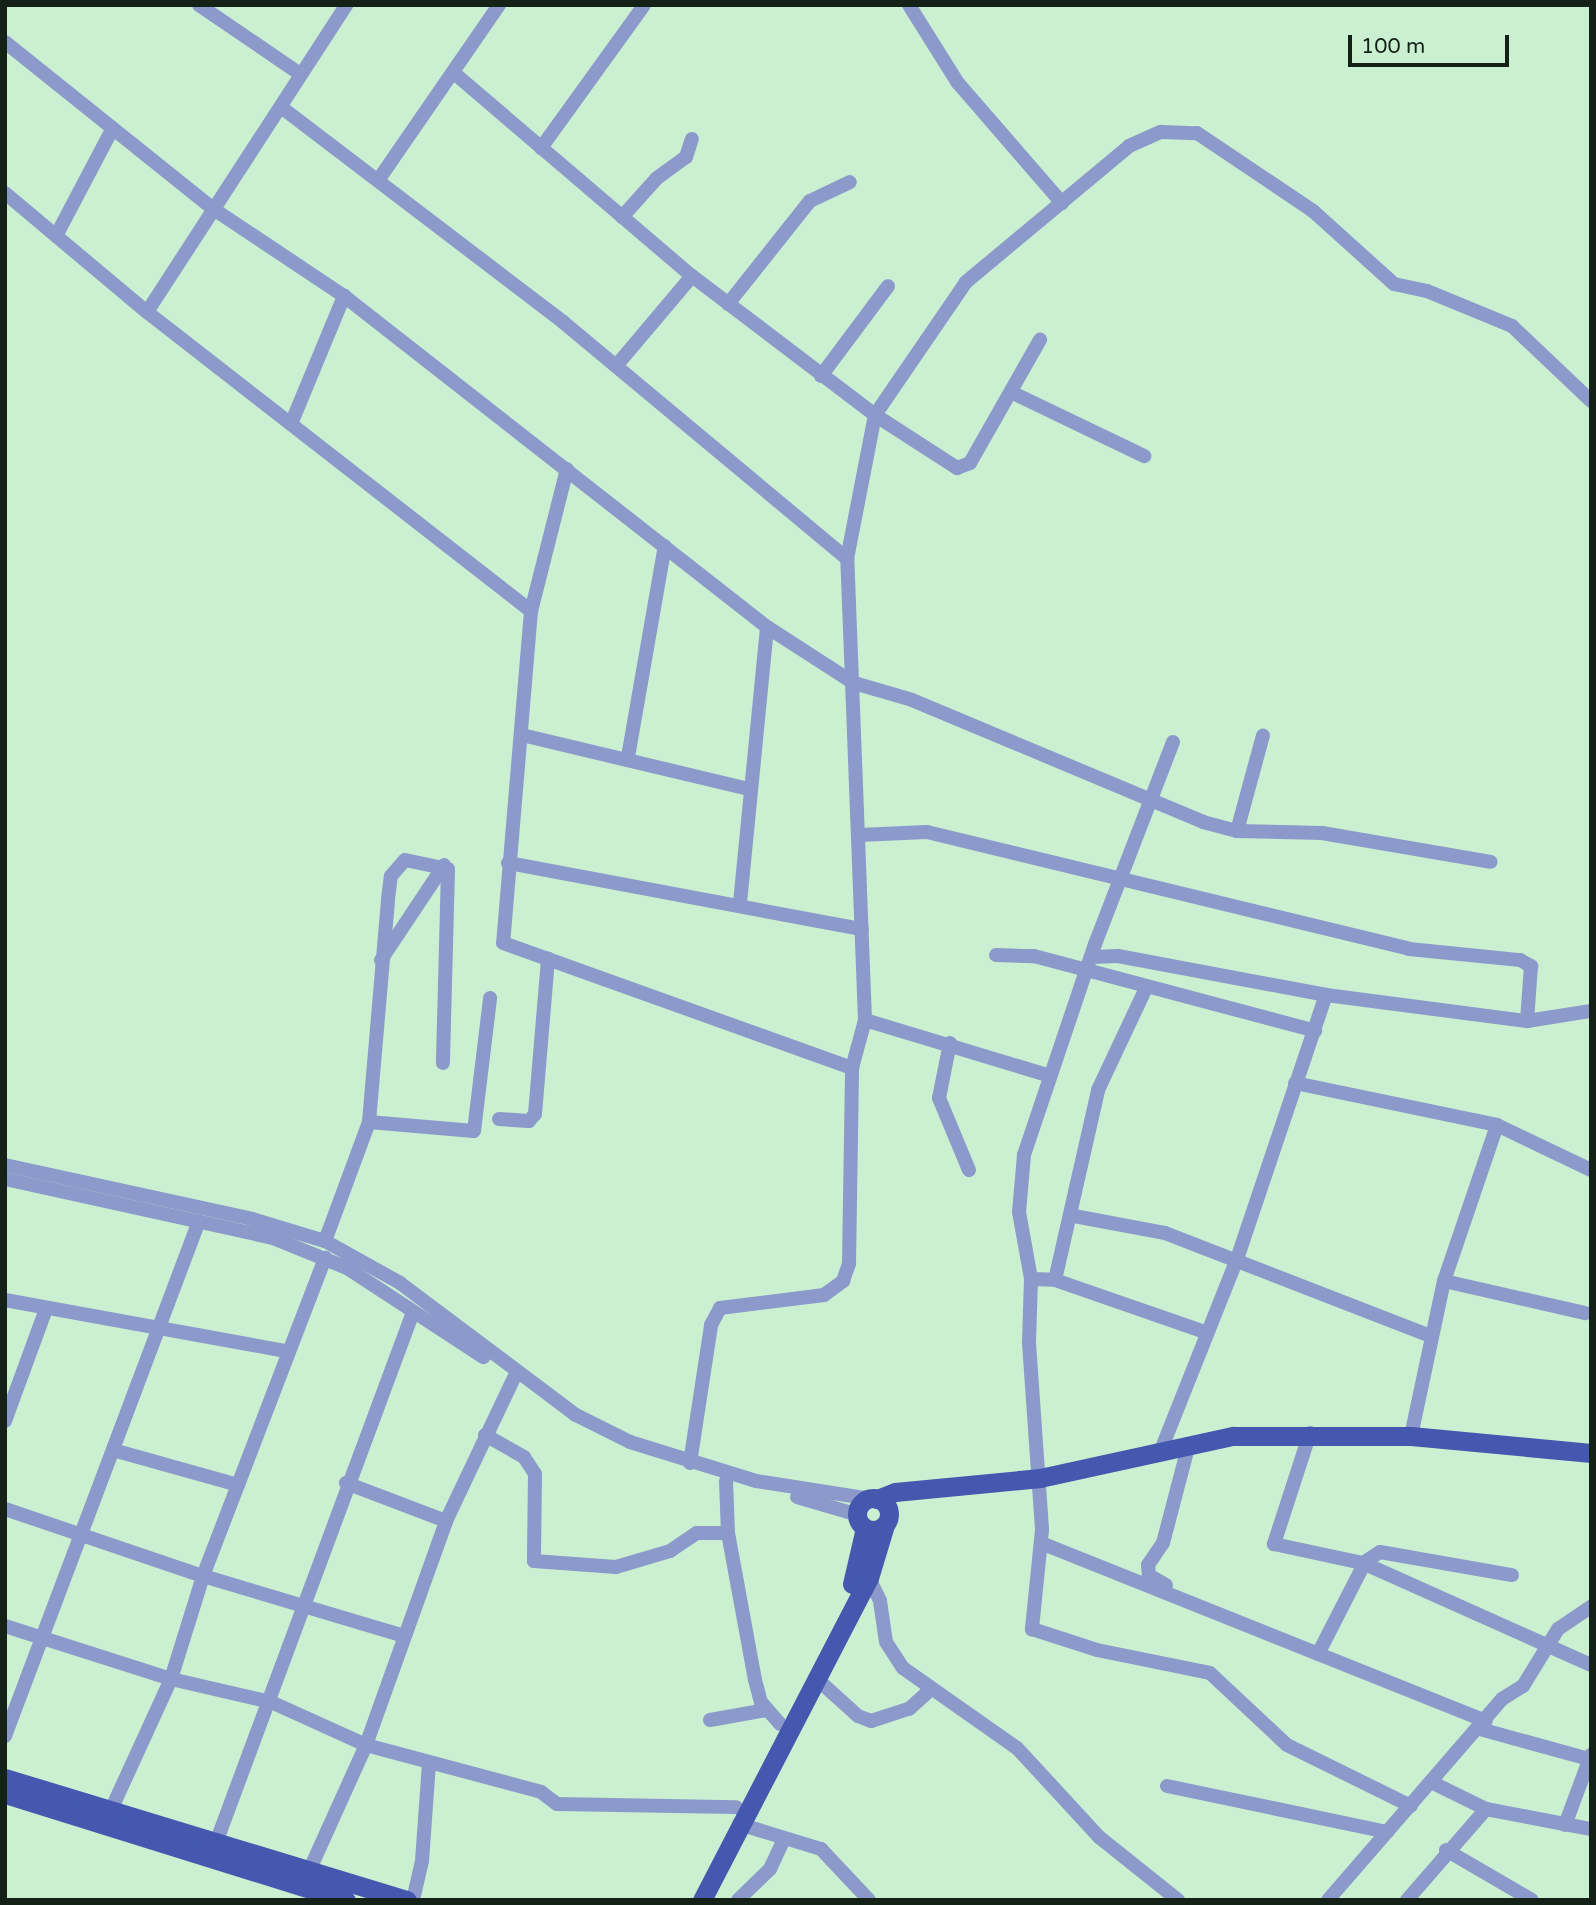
<!DOCTYPE html>
<html>
<head>
<meta charset="utf-8">
<style>
  body { margin:0 }
  #map { position:relative; width:1596px; height:1905px; overflow:hidden; background:#caf0d1; font-family:"Varela Round",sans-serif }
  div>[style] { position:absolute }
  .minor>* { height:14px; margin:-7px; padding:0 7px; transform-origin:7px; border-radius:7px; background:#8b9acb }
  .major>* { height:19px; margin:-9.5px; padding:0 9.5px; transform-origin:9.5px; border-radius:9.5px; background:#4458af }
  .major>.ring { margin:-9.5px; padding:0; box-sizing:content-box; background:none; border:19px solid #4458af; border-radius:50% }
  span { translate:-50% -50%; white-space:nowrap; text-align:center; line-height:1.15; -webkit-text-stroke:6px #caf0d1; paint-order:stroke }
  .frame { position:absolute; inset:0; border:7px solid #132116; pointer-events:none }
  .scale { position:absolute; left:1348px; top:35px; width:161px; height:32px; box-sizing:border-box; border:4px solid #132116; border-top:0; padding-left:9px; font-size:21px; line-height:24px; white-space:nowrap; color:#132116; -webkit-text-stroke:5px #caf0d1; paint-order:stroke }
</style>
</head>
<body>
<div id="map">
  <div class="minor">
    <i style="left:199px;top:5px;width:122px;rotate:34.3deg"></i>
    <i style="left:909px;top:5px;width:92px;rotate:57.9deg"></i>
    <i style="left:958px;top:83px;width:159px;rotate:49.1deg"></i>
    <i style="left:5px;top:42px;width:265px;rotate:38.7deg"></i>
    <i style="left:212px;top:208px;width:159px;rotate:33.7deg"></i>
    <i style="left:344px;top:296px;width:537px;rotate:38.04deg"></i>
    <i style="left:767px;top:627px;width:103px;rotate:32.8deg"></i>
    <i style="left:854px;top:683px;width:60px;rotate:16.3deg"></i>
    <i style="left:912px;top:700px;width:316px;rotate:22.7deg"></i>
    <i style="left:1203px;top:822px;width:35px;rotate:15deg"></i>
    <i style="left:1237px;top:831px;width:85px;rotate:1.3deg"></i>
    <i style="left:1322px;top:833px;width:171px;rotate:9.7deg"></i>
    <i style="left:454px;top:73px;width:313px;rotate:40.5deg"></i>
    <i style="left:692px;top:276px;width:230px;rotate:37.2deg"></i>
    <i style="left:875px;top:415px;width:98px;rotate:32.9deg"></i>
    <i style="left:957px;top:468px;width:14px;rotate:-21deg"></i>
    <i style="left:970px;top:463px;width:142px;rotate:-60.4deg"></i>
    <i style="left:281px;top:107px;width:355px;rotate:37.3deg"></i>
    <i style="left:563px;top:322px;width:370px;rotate:39.8deg"></i>
    <i style="left:541px;top:148px;width:176px;rotate:-54.2deg"></i>
    <i style="left:379px;top:179px;width:211px;rotate:-55.4deg"></i>
    <i style="left:5px;top:193px;width:185px;rotate:40deg"></i>
    <i style="left:147px;top:312px;width:487px;rotate:37.9deg"></i>
    <i style="left:622px;top:217px;width:52px;rotate:-48.1deg"></i>
    <i style="left:657px;top:178px;width:36px;rotate:-36deg"></i>
    <i style="left:686px;top:157px;width:19px;rotate:-72deg"></i>
    <i style="left:56px;top:236px;width:120px;rotate:-62.2deg"></i>
    <i style="left:728px;top:304px;width:132px;rotate:-51.5deg"></i>
    <i style="left:810px;top:201px;width:44px;rotate:-25.4deg"></i>
    <i style="left:147px;top:312px;width:366px;rotate:-57deg"></i>
    <i style="left:616px;top:366px;width:118px;rotate:-49.8deg"></i>
    <i style="left:821px;top:376px;width:112px;rotate:-53.3deg"></i>
    <i style="left:1011px;top:392px;width:148px;rotate:25.7deg"></i>
    <i style="left:291px;top:424px;width:139px;rotate:-67.5deg"></i>
    <i style="left:567px;top:469px;width:146px;rotate:104.2deg"></i>
    <i style="left:531px;top:611px;width:333px;rotate:94.8deg"></i>
    <i style="left:503px;top:943px;width:371px;rotate:19.7deg"></i>
    <i style="left:522px;top:735px;width:232px;rotate:13.4deg"></i>
    <i style="left:1173px;top:742px;width:217px;rotate:111.1deg"></i>
    <i style="left:1095px;top:944px;width:223px;rotate:108.6deg"></i>
    <i style="left:1024px;top:1155px;width:57px;rotate:95deg"></i>
    <i style="left:1019px;top:1212px;width:68px;rotate:79.8deg"></i>
    <i style="left:1031px;top:1279px;width:64px;rotate:91.8deg"></i>
    <i style="left:1029px;top:1343px;width:187px;rotate:86deg"></i>
    <i style="left:1042px;top:1530px;width:100px;rotate:95.8deg"></i>
    <i style="left:1032px;top:1629px;width:68px;rotate:17.9deg"></i>
    <i style="left:1097px;top:1650px;width:115px;rotate:11.5deg"></i>
    <i style="left:1210px;top:1673px;width:105px;rotate:43.1deg"></i>
    <i style="left:1287px;top:1745px;width:138px;rotate:26.2deg"></i>
    <i style="left:628px;top:757px;width:214px;rotate:-80.1deg"></i>
    <i style="left:1237px;top:831px;width:99px;rotate:-74.8deg"></i>
    <i style="left:859px;top:835px;width:68px;rotate:-2.5deg"></i>
    <i style="left:927px;top:832px;width:496px;rotate:13.6deg"></i>
    <i style="left:1409px;top:949px;width:112px;rotate:5.7deg"></i>
    <i style="left:1520px;top:960px;width:13px;rotate:29deg"></i>
    <i style="left:1531px;top:966px;width:55px;rotate:94.2deg"></i>
    <i style="left:508px;top:863px;width:360px;rotate:10.6deg"></i>
    <i style="left:740px;top:903px;width:277px;rotate:-84.4deg"></i>
    <i style="left:996px;top:955px;width:38px;rotate:2deg"></i>
    <i style="left:1034px;top:956px;width:291px;rotate:14.9deg"></i>
    <i style="left:1092px;top:957px;width:26px;rotate:-2deg"></i>
    <i style="left:1118px;top:956px;width:212px;rotate:10.6deg"></i>
    <i style="left:1326px;top:995px;width:203px;rotate:7.4deg"></i>
    <i style="left:1527px;top:1021px;width:65px;rotate:-8.9deg"></i>
    <i style="left:381px;top:960px;width:114px;rotate:-56.4deg"></i>
    <i style="left:865px;top:1020px;width:193px;rotate:16.8deg"></i>
    <i style="left:950px;top:1043px;width:56px;rotate:101.3deg"></i>
    <i style="left:939px;top:1098px;width:78px;rotate:67.4deg"></i>
    <i style="left:1295px;top:1083px;width:206px;rotate:11.7deg"></i>
    <i style="left:1497px;top:1125px;width:104px;rotate:25.6deg"></i>
    <i style="left:499px;top:1119px;width:30px;rotate:4deg"></i>
    <i style="left:529px;top:1121px;width:9px;rotate:-49deg"></i>
    <i style="left:535px;top:1114px;width:156px;rotate:-85.2deg"></i>
    <i style="left:369px;top:1122px;width:224px;rotate:-85.1deg"></i>
    <i style="left:388px;top:899px;width:23px;rotate:-83deg"></i>
    <i style="left:391px;top:876px;width:21px;rotate:-49deg"></i>
    <i style="left:405px;top:860px;width:44px;rotate:11.8deg"></i>
    <i style="left:448px;top:869px;width:194px;rotate:91.5deg"></i>
    <i style="left:5px;top:1165px;width:253px;rotate:12.3deg"></i>
    <i style="left:252px;top:1219px;width:76px;rotate:16.8deg"></i>
    <i style="left:325px;top:1241px;width:86px;rotate:29.2deg"></i>
    <i style="left:400px;top:1283px;width:220px;rotate:36.9deg"></i>
    <i style="left:576px;top:1415px;width:60px;rotate:26.6deg"></i>
    <i style="left:630px;top:1442px;width:132px;rotate:17.2deg"></i>
    <i style="left:756px;top:1481px;width:116px;rotate:8.9deg"></i>
    <i style="left:5px;top:1179px;width:274px;rotate:12.4deg"></i>
    <i style="left:273px;top:1238px;width:80px;rotate:22.1deg"></i>
    <i style="left:347px;top:1268px;width:163px;rotate:33.2deg"></i>
    <i style="left:1074px;top:1216px;width:93px;rotate:10.6deg"></i>
    <i style="left:1165px;top:1233px;width:284px;rotate:21.2deg"></i>
    <i style="left:325px;top:1241px;width:127px;rotate:-69.7deg"></i>
    <i style="left:369px;top:1122px;width:105px;rotate:4.9deg"></i>
    <i style="left:474px;top:1131px;width:134px;rotate:-83.1deg"></i>
    <i style="left:1031px;top:1279px;width:24px;rotate:2deg"></i>
    <i style="left:1055px;top:1280px;width:159px;rotate:19.1deg"></i>
    <i style="left:1055px;top:1280px;width:195px;rotate:-77.2deg"></i>
    <i style="left:1098px;top:1090px;width:113px;rotate:-64.8deg"></i>
    <i style="left:1444px;top:1281px;width:145px;rotate:12.8deg"></i>
    <i style="left:5px;top:1300px;width:287px;rotate:10.3deg"></i>
    <i style="left:5px;top:1421px;width:119px;rotate:-69.9deg"></i>
    <i style="left:1310px;top:1433px;width:117px;rotate:108deg"></i>
    <i style="left:1274px;top:1544px;width:91px;rotate:12.1deg"></i>
    <i style="left:1363px;top:1563px;width:250px;rotate:24.1deg"></i>
    <i style="left:485px;top:1435px;width:45px;rotate:29.4deg"></i>
    <i style="left:524px;top:1457px;width:20px;rotate:57deg"></i>
    <i style="left:535px;top:1474px;width:87px;rotate:90.7deg"></i>
    <i style="left:534px;top:1561px;width:82px;rotate:4.2deg"></i>
    <i style="left:616px;top:1567px;width:56px;rotate:-16.5deg"></i>
    <i style="left:670px;top:1551px;width:32px;rotate:-34deg"></i>
    <i style="left:697px;top:1533px;width:31px"></i>
    <i style="left:1411px;top:1436px;width:158px;rotate:-78deg"></i>
    <i style="left:1444px;top:1281px;width:165px;rotate:-71.2deg"></i>
    <i style="left:113px;top:1450px;width:130px;rotate:15.6deg"></i>
    <i style="left:1161px;top:1450px;width:202px;rotate:-68.3deg"></i>
    <i style="left:1236px;top:1262px;width:282px;rotate:-71.4deg"></i>
    <i style="left:690px;top:1463px;width:140px;rotate:-81.3deg"></i>
    <i style="left:711px;top:1325px;width:19px;rotate:-62deg"></i>
    <i style="left:720px;top:1308px;width:105px;rotate:-7.1deg"></i>
    <i style="left:824px;top:1295px;width:24px;rotate:-36deg"></i>
    <i style="left:843px;top:1281px;width:18px;rotate:-71deg"></i>
    <i style="left:849px;top:1264px;width:196px;rotate:-89.1deg"></i>
    <i style="left:852px;top:1068px;width:50px;rotate:-74.8deg"></i>
    <i style="left:865px;top:1020px;width:461px;rotate:-92.2deg"></i>
    <i style="left:847px;top:559px;width:147px;rotate:-79deg"></i>
    <i style="left:875px;top:415px;width:161px;rotate:-55.6deg"></i>
    <i style="left:966px;top:282px;width:212px;rotate:-39.8deg"></i>
    <i style="left:1129px;top:146px;width:35px;rotate:-24deg"></i>
    <i style="left:1161px;top:132px;width:36px;rotate:2deg"></i>
    <i style="left:1197px;top:133px;width:140px;rotate:33.9deg"></i>
    <i style="left:1313px;top:211px;width:109px;rotate:42deg"></i>
    <i style="left:1394px;top:284px;width:34px;rotate:12deg"></i>
    <i style="left:1427px;top:291px;width:92px;rotate:22.4deg"></i>
    <i style="left:1512px;top:326px;width:109px;rotate:43.5deg"></i>
    <i style="left:726px;top:1481px;width:52px;rotate:87.8deg"></i>
    <i style="left:728px;top:1533px;width:149px;rotate:79.6deg"></i>
    <i style="left:755px;top:1680px;width:23px;rotate:75deg"></i>
    <i style="left:761px;top:1702px;width:29px;rotate:49deg"></i>
    <i style="left:346px;top:1483px;width:107px;rotate:20.8deg"></i>
    <i style="left:797px;top:1497px;width:64px;rotate:16.4deg"></i>
    <i style="left:5px;top:1509px;width:209px;rotate:18.7deg"></i>
    <i style="left:203px;top:1576px;width:210px;rotate:16.6deg"></i>
    <i style="left:1041px;top:1543px;width:479px;rotate:21.8deg"></i>
    <i style="left:1363px;top:1563px;width:20px;rotate:-33deg"></i>
    <i style="left:1380px;top:1552px;width:134px;rotate:9.9deg"></i>
    <i style="left:869px;top:1578px;width:25px;rotate:64deg"></i>
    <i style="left:880px;top:1601px;width:41px;rotate:81.7deg"></i>
    <i style="left:886px;top:1642px;width:31px;rotate:57deg"></i>
    <i style="left:903px;top:1668px;width:139px;rotate:35.1deg"></i>
    <i style="left:1017px;top:1748px;width:121px;rotate:47.3deg"></i>
    <i style="left:1099px;top:1837px;width:101px;rotate:38.6deg"></i>
    <i style="left:1166px;top:1585px;width:20px;rotate:-150deg"></i>
    <i style="left:1149px;top:1575px;width:10px;rotate:-96deg"></i>
    <i style="left:1148px;top:1565px;width:27px;rotate:-56deg"></i>
    <i style="left:1163px;top:1543px;width:102px;rotate:-75.3deg"></i>
    <i style="left:5px;top:1626px;width:174px;rotate:17.7deg"></i>
    <i style="left:171px;top:1679px;width:103px;rotate:13deg"></i>
    <i style="left:271px;top:1702px;width:104px;rotate:24.4deg"></i>
    <i style="left:366px;top:1745px;width:181px;rotate:15deg"></i>
    <i style="left:541px;top:1792px;width:20px;rotate:37deg"></i>
    <i style="left:557px;top:1804px;width:179px;rotate:1deg"></i>
    <i style="left:1318px;top:1654px;width:101px;rotate:-62.9deg"></i>
    <i style="left:817px;top:1679px;width:55px;rotate:42.1deg"></i>
    <i style="left:858px;top:1716px;width:14px;rotate:21deg"></i>
    <i style="left:871px;top:1721px;width:40px;rotate:-18deg"></i>
    <i style="left:909px;top:1709px;width:28px;rotate:-42deg"></i>
    <i style="left:710px;top:1720px;width:58px;rotate:-10deg"></i>
    <i style="left:1480px;top:1729px;width:113px;rotate:15.4deg"></i>
    <i style="left:5px;top:1736px;width:550px;rotate:-69.36deg"></i>
    <i style="left:1433px;top:1783px;width:59px;rotate:26.1deg"></i>
    <i style="left:1486px;top:1809px;width:107px;rotate:10.8deg"></i>
    <i style="left:1167px;top:1786px;width:225px;rotate:11.8deg"></i>
    <i style="left:111px;top:1810px;width:144px;rotate:-65.4deg"></i>
    <i style="left:171px;top:1679px;width:108px;rotate:-72.7deg"></i>
    <i style="left:203px;top:1576px;width:341px;rotate:-69deg"></i>
    <i style="left:739px;top:1824px;width:86px;rotate:17deg"></i>
    <i style="left:821px;top:1849px;width:70px;rotate:46.7deg"></i>
    <i style="left:1565px;top:1825px;width:75px;rotate:-69.6deg"></i>
    <i style="left:217px;top:1840px;width:563px;rotate:-69.63deg"></i>
    <i style="left:1446px;top:1850px;width:99px;rotate:30.2deg"></i>
    <i style="left:310px;top:1869px;width:136px;rotate:-65.7deg"></i>
    <i style="left:366px;top:1745px;width:238px;rotate:-70.3deg"></i>
    <i style="left:446px;top:1521px;width:158px;rotate:-64.6deg"></i>
    <i style="left:413px;top:1900px;width:40px;rotate:-77deg"></i>
    <i style="left:422px;top:1861px;width:97px;rotate:-85.9deg"></i>
    <i style="left:738px;top:1900px;width:45px;rotate:-44.1deg"></i>
    <i style="left:770px;top:1869px;width:31px;rotate:-65deg"></i>
    <i style="left:1328px;top:1900px;width:266px;rotate:-49.1deg"></i>
    <i style="left:1502px;top:1699px;width:25px;rotate:-32deg"></i>
    <i style="left:1523px;top:1686px;width:67px;rotate:-58.4deg"></i>
    <i style="left:1558px;top:1629px;width:40px;rotate:-34deg"></i>
    <i style="left:1407px;top:1900px;width:121px;rotate:-49deg"></i>
  </div>
  <div class="major">
    <i class="ring" style="left:857px;top:1498px;width:13px;height:13px"></i>
    <i style="left:877px;top:1499px;width:19px;rotate:-21deg"></i>
    <i style="left:895px;top:1492px;width:146px;rotate:-5.5deg"></i>
    <i style="left:1040px;top:1478px;width:198px;rotate:-12.3deg"></i>
    <i style="left:1233px;top:1436px;width:178px"></i>
    <i style="left:1411px;top:1436px;width:181px;rotate:5.4deg"></i>
    <i style="left:852px;top:1584px;width:57px;rotate:-76.9deg"></i>
    <i style="left:5px;top:1778px;width:420px;rotate:16.9deg"></i>
    <i style="left:5px;top:1794px;width:357px;rotate:17.3deg"></i>
    <i style="left:702px;top:1900px;width:363px;rotate:-62.6deg"></i>
    <i style="left:869px;top:1578px;width:55px;rotate:-73.2deg"></i>
  </div>
  <div class="frame"></div>
  <div class="scale">100 m</div>
</div>
</body>
</html>
